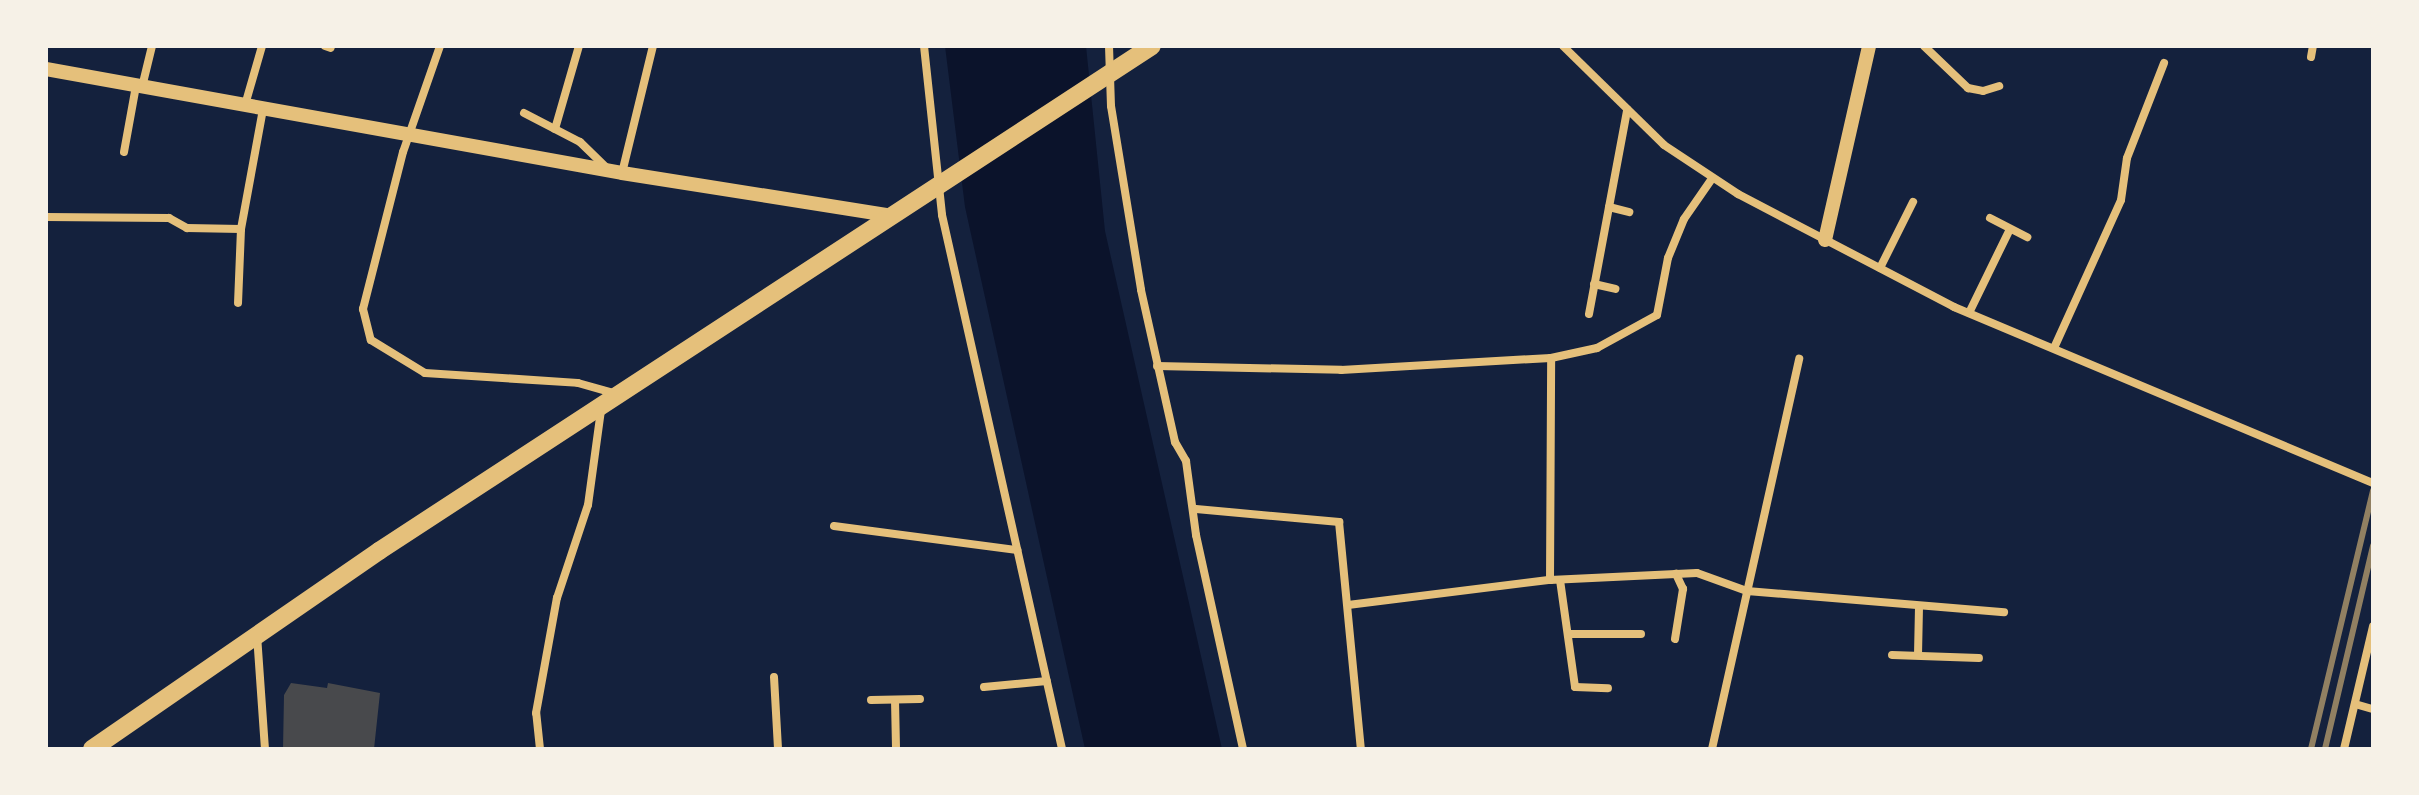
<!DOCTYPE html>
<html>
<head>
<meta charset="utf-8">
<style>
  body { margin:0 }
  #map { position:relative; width:2419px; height:795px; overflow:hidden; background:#14213d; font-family:Montserrat,sans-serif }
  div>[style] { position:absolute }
  .water>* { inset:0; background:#0b132b }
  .building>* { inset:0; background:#48494c }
  .minor>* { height:8px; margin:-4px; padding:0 4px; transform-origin:4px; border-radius:4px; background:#e5c07b }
  .tertiary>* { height:14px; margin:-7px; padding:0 7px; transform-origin:7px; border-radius:7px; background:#e5c07b }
  .primary>* { height:18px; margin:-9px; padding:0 9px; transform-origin:9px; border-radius:9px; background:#e5c07b }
  .rail>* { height:6px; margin:-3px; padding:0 3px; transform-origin:3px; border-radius:3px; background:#918062 }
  span { translate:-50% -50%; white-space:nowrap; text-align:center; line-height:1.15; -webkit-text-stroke:8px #f6f1e7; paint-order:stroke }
  .frame { position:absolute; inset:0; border:48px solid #f6f1e7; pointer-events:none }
</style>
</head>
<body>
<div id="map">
  <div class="water">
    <i style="clip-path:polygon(945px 46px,1086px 46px,1105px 231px,1222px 749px,1085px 749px,965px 207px)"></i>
  </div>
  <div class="building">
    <i style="clip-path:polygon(291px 683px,327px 688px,328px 683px,380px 693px,374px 749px,283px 749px,284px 695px)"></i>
  </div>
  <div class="minor">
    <i style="left:325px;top:46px;width:6px;rotate:18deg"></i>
    <i style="left:440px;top:46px;width:112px;rotate:109.2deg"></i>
    <i style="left:403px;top:152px;width:162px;rotate:104.3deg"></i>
    <i style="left:363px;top:309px;width:32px;rotate:76deg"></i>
    <i style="left:371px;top:340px;width:63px;rotate:31.4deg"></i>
    <i style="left:425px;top:373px;width:153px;rotate:3.7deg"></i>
    <i style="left:578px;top:383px;width:41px;rotate:15.8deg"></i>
    <i style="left:924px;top:46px;width:170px;rotate:83.9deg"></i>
    <i style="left:942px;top:215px;width:547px;rotate:77.33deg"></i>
    <i style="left:1109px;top:46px;width:60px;rotate:88.1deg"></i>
    <i style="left:1111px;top:106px;width:186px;rotate:80.7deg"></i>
    <i style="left:1141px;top:290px;width:156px;rotate:77.4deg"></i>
    <i style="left:1175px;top:442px;width:22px;rotate:60deg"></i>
    <i style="left:1186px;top:461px;width:75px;rotate:82.3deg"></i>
    <i style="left:1196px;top:535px;width:219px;rotate:77.6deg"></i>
    <i style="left:1563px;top:46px;width:141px;rotate:44.4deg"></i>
    <i style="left:1664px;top:145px;width:89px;rotate:33.5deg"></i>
    <i style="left:1738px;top:194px;width:244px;rotate:27.6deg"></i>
    <i style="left:1954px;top:307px;width:454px;rotate:22.8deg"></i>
    <i style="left:1924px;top:46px;width:61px;rotate:43.7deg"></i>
    <i style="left:1968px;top:88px;width:15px;rotate:11deg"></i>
    <i style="left:1983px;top:91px;width:17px;rotate:-17deg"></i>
    <i style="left:2311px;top:57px;width:11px;rotate:-80deg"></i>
    <i style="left:142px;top:87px;width:42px;rotate:-76.3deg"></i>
    <i style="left:245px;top:105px;width:61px;rotate:-73.9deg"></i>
    <i style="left:524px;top:113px;width:63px;rotate:27.4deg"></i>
    <i style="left:580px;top:142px;width:36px;rotate:44deg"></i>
    <i style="left:555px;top:129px;width:86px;rotate:-73.9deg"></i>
    <i style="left:124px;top:152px;width:67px;rotate:-79.7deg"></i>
    <i style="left:622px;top:173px;width:131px;rotate:-76.3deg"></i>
    <i style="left:1609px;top:207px;width:21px;rotate:14deg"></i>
    <i style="left:46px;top:217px;width:123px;rotate:0.5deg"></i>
    <i style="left:169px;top:218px;width:21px;rotate:29deg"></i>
    <i style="left:187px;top:228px;width:54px;rotate:1.1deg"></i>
    <i style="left:241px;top:229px;width:74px;rotate:92.3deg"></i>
    <i style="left:1990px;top:218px;width:42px;rotate:27.2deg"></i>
    <i style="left:241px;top:229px;width:122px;rotate:-79.6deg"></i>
    <i style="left:1880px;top:268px;width:74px;rotate:-63.4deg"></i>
    <i style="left:1594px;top:284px;width:22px;rotate:13deg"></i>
    <i style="left:1969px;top:313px;width:93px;rotate:-64deg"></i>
    <i style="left:1589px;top:314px;width:208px;rotate:-79.4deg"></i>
    <i style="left:2054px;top:348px;width:162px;rotate:-65.6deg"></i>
    <i style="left:2121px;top:200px;width:42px;rotate:-81.9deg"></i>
    <i style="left:2127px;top:158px;width:102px;rotate:-68.7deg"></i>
    <i style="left:1157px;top:366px;width:184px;rotate:1.2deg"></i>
    <i style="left:1341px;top:370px;width:210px;rotate:-3.3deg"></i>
    <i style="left:1196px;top:509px;width:144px;rotate:5.2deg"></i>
    <i style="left:1339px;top:522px;width:228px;rotate:84.5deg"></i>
    <i style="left:834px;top:526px;width:185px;rotate:7.5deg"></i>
    <i style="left:1550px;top:580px;width:222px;rotate:-89.7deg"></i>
    <i style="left:1551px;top:358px;width:47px;rotate:-12.3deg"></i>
    <i style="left:1597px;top:348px;width:68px;rotate:-28.8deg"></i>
    <i style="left:1657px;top:315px;width:58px;rotate:-79.1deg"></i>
    <i style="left:1668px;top:258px;width:42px;rotate:-67.7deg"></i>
    <i style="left:1684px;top:219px;width:47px;rotate:-55.3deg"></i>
    <i style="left:1560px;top:580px;width:108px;rotate:82deg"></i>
    <i style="left:1575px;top:687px;width:33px;rotate:2deg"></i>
    <i style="left:1348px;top:605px;width:204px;rotate:-7.1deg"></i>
    <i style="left:1550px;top:580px;width:147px;rotate:-2.7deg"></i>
    <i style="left:1697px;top:573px;width:53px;rotate:19.8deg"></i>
    <i style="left:1747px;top:591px;width:258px;rotate:4.7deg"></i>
    <i style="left:1568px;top:634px;width:73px"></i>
    <i style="left:257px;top:635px;width:114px;rotate:86deg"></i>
    <i style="left:1675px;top:639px;width:51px;rotate:-80.9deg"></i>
    <i style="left:1683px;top:589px;width:17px;rotate:-115deg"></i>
    <i style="left:1892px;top:655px;width:87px;rotate:2deg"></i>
    <i style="left:1918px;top:655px;width:49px;rotate:-88.8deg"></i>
    <i style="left:774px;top:677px;width:72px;rotate:86.8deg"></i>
    <i style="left:984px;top:687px;width:63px;rotate:-5.4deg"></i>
    <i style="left:871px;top:700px;width:49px;rotate:-1.2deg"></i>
    <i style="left:895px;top:700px;width:49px;rotate:88.8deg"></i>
    <i style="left:2355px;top:704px;width:19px;rotate:16deg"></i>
    <i style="left:540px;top:749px;width:36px;rotate:-96deg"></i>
    <i style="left:536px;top:713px;width:117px;rotate:-79.7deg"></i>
    <i style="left:557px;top:598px;width:98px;rotate:-71.6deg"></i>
    <i style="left:588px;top:505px;width:96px;rotate:-82.2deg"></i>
    <i style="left:1712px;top:749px;width:400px;rotate:-77.4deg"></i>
    <i style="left:2344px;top:749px;width:126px;rotate:-76.7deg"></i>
  </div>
  <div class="tertiary">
    <i style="left:46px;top:69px;width:585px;rotate:10.23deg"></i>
    <i style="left:622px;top:173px;width:269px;rotate:9deg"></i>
    <i style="left:1825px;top:240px;width:199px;rotate:-77.2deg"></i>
  </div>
  <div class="primary">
    <i style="left:92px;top:749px;width:349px;rotate:-34.6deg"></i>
    <i style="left:379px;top:551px;width:923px;rotate:-33.16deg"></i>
  </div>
  <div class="rail">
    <i style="left:2311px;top:749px;width:266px;rotate:-76.5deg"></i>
    <i style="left:2325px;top:749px;width:209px;rotate:-76.7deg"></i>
  </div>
  <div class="frame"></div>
</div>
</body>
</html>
